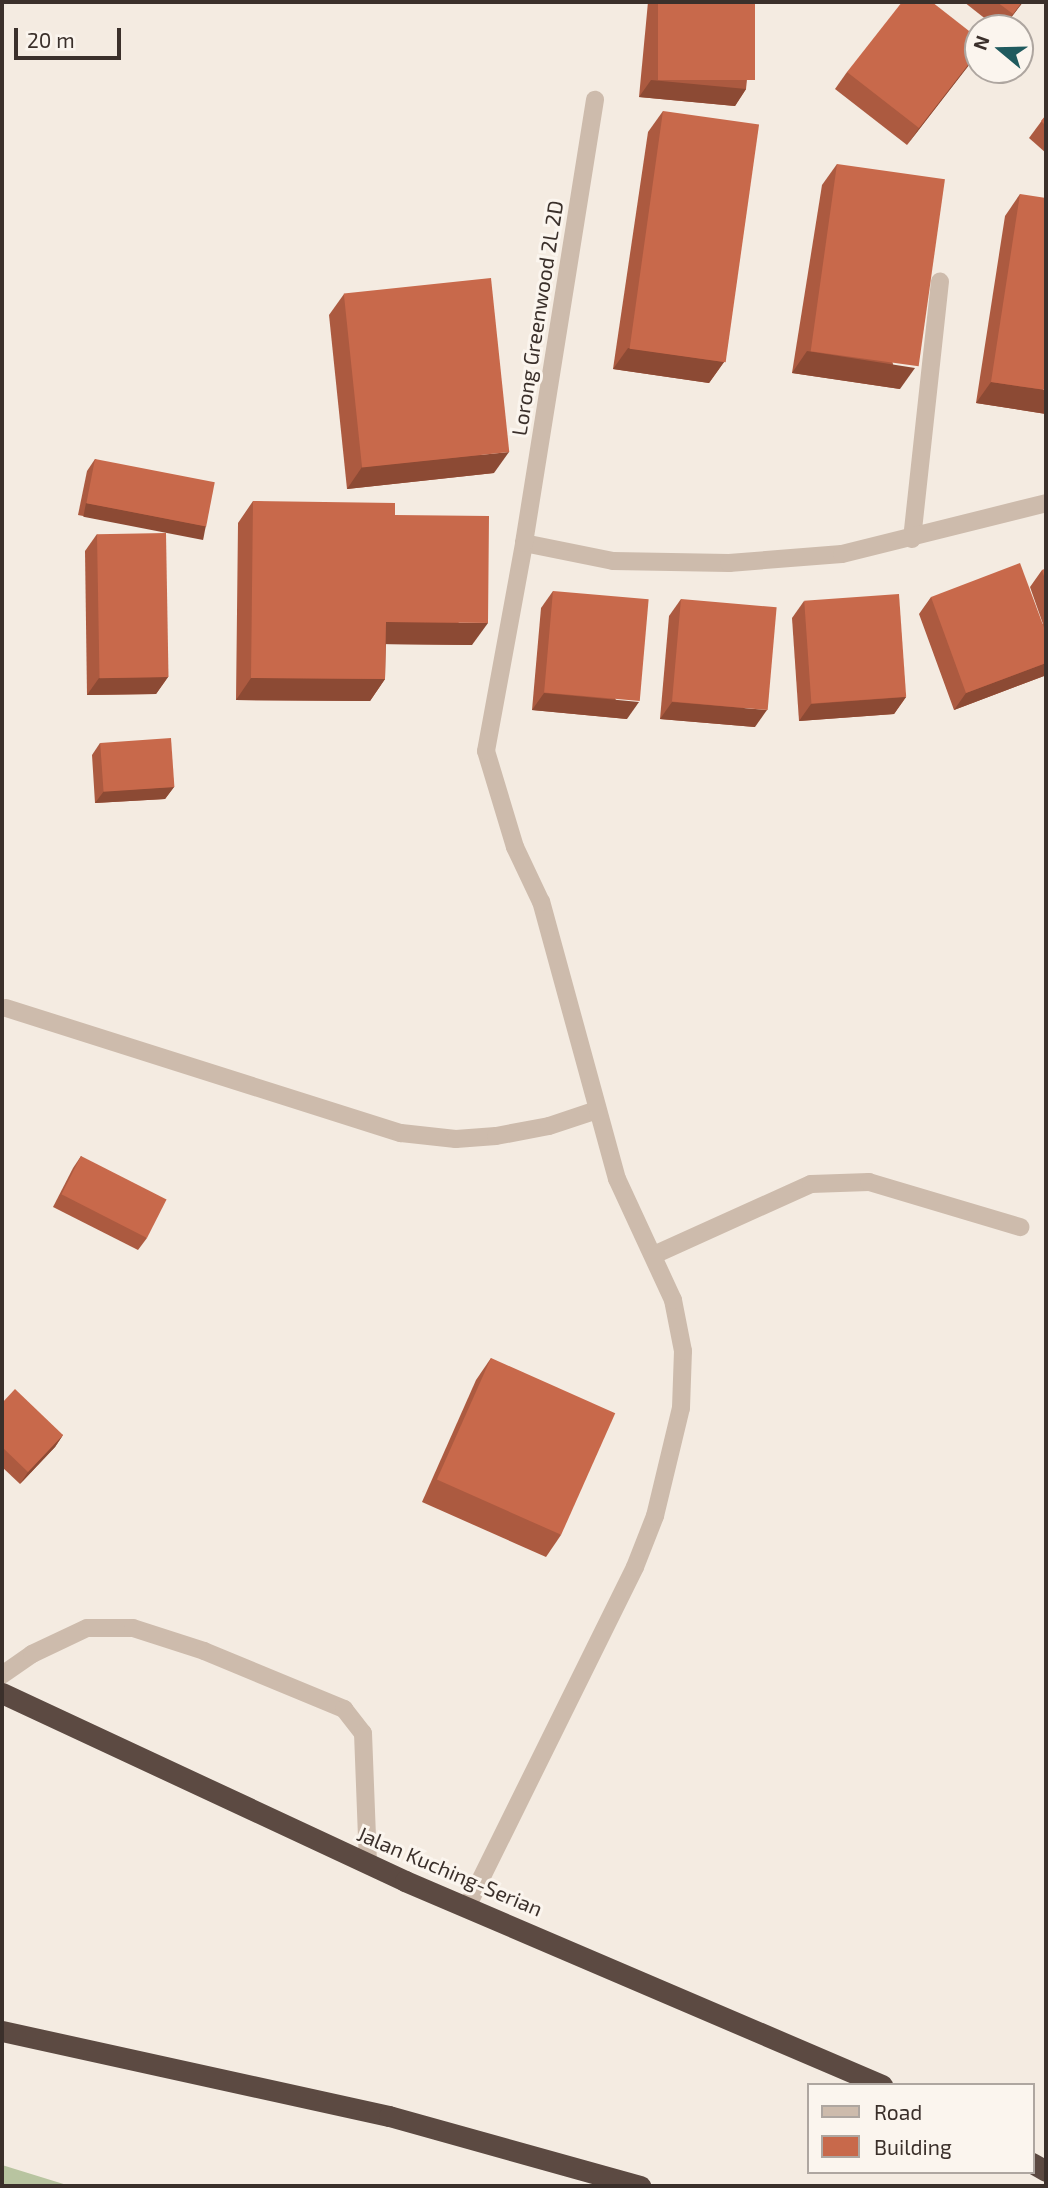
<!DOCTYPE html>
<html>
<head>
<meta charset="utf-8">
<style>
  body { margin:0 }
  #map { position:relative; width:1048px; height:2188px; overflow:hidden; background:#f4ebe1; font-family:"Exo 2",sans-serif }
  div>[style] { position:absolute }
  .green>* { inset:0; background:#b8c4a0 }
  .lane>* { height:18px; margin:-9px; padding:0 9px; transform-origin:9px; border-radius:9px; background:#cdbbac }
  .street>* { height:18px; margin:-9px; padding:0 9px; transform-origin:9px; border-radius:9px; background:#cdbbac }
  .highway>* { height:21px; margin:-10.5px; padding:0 10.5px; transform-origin:10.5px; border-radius:10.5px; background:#5c4a42 }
  .wall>* { inset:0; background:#ac5a40 }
  .shaded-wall>* { inset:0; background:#8c4a34; transform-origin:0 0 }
  .building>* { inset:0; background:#c8694b; transform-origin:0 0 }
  span { translate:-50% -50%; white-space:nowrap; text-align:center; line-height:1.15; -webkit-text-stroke:6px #fbf5ee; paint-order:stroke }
  .street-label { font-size:21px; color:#3b302b }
  .frame { position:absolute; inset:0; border:4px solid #3b302b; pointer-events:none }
  .legend { position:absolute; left:807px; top:2083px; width:228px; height:91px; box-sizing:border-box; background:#fbf5ee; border:2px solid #aea6a0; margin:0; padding:9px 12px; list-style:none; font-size:21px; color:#3b302b }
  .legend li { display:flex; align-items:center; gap:14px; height:35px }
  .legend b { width:35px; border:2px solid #aea6a0 }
  .north { position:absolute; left:964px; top:14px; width:70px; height:70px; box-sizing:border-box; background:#fbf5ee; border:2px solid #aea6a0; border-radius:50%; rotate:289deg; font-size:19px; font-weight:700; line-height:28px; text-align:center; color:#3b302b }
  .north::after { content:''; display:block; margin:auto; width:24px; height:32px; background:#1f5a5e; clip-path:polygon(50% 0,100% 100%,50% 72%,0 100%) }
  .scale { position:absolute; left:14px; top:28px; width:107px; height:32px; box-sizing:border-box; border:4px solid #3b302b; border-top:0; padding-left:9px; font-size:21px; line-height:24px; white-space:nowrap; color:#3b302b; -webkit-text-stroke:5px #fbf5ee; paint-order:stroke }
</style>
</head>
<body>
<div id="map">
  <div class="green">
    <i style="clip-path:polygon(2px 2165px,70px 2186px,2px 2186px)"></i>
  </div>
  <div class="lane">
    <i style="left:912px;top:539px;width:259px;rotate:-83.8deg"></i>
    <i style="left:6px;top:1008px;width:414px;rotate:17.6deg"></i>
    <i style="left:401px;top:1133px;width:55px;rotate:6.2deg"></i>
    <i style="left:456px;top:1139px;width:40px;rotate:-4.3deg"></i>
    <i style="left:496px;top:1136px;width:54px;rotate:-10.7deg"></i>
    <i style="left:549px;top:1126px;width:51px;rotate:-18.4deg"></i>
    <i style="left:2px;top:1675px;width:37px;rotate:-35deg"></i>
    <i style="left:32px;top:1654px;width:61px;rotate:-25.3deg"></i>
    <i style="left:87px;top:1628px;width:46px"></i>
    <i style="left:133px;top:1628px;width:75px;rotate:17.9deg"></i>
    <i style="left:204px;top:1651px;width:152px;rotate:22.5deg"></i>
    <i style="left:344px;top:1709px;width:31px;rotate:52deg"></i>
    <i style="left:363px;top:1733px;width:131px;rotate:87.8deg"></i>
  </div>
  <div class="street">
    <i style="left:524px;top:543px;width:91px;rotate:11.4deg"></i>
    <i style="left:613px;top:561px;width:116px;rotate:1deg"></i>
    <i style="left:729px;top:563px;width:113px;rotate:-4.6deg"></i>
    <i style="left:842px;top:554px;width:210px;rotate:-14deg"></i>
    <i style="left:656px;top:1254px;width:170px;rotate:-24.3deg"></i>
    <i style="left:811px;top:1184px;width:58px;rotate:-2deg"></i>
    <i style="left:869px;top:1182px;width:158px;rotate:16.6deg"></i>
    <i style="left:468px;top:1905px;width:377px;rotate:-63.7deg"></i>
    <i style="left:635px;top:1567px;width:55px;rotate:-68.6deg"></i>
    <i style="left:655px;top:1516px;width:111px;rotate:-76.5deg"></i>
    <i style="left:681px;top:1408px;width:57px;rotate:-88deg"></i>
    <i style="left:683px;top:1351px;width:52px;rotate:-101.1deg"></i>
    <i style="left:673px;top:1300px;width:133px;rotate:-114.8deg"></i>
    <i style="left:617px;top:1179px;width:287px;rotate:-105.3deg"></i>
    <i style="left:541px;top:902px;width:61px;rotate:-115.3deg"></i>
    <i style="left:515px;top:847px;width:100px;rotate:-106.8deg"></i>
    <i style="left:486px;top:751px;width:211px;rotate:-79.6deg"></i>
    <i style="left:524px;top:543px;width:449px;rotate:-80.9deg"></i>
  </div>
  <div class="highway">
    <i style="left:2px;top:1693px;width:445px;rotate:25deg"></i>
    <i style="left:405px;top:1881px;width:519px;rotate:23.16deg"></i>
    <i style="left:2px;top:2031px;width:396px;rotate:12.4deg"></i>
    <i style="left:389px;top:2116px;width:261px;rotate:15.6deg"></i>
    <i style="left:1032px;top:2163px;width:16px;rotate:30deg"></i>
  </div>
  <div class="wall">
    <i style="clip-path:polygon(648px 2px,755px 2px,746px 89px,735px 106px,639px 97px)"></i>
    <i style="clip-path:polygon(964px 2px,1023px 2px,1003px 28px,997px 28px)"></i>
    <i style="clip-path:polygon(978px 38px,978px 53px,907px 145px,835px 89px,847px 72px)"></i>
    <i style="clip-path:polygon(663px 111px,724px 362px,709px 383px,613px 369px,648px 132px)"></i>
    <i style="clip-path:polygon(1046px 115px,1046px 153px,1029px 138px)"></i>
    <i style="clip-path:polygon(837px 164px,900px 389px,792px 373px,822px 185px)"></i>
    <i style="clip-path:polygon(1020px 194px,1046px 414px,976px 403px,1005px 216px)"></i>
    <i style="clip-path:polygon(344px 294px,494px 473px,347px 489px,329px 315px)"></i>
    <i style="clip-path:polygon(95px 459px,206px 526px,198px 538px,78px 515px,87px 471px)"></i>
    <i style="clip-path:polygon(253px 501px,395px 515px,472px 645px,386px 644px,385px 679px,370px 701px,236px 700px,238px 523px)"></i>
    <i style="clip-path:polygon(97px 534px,168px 677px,156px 694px,87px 695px,85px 551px)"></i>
    <i style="clip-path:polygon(1046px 569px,1046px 673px,1044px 676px,954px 710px,919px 614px,931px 597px,1043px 624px,1030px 587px,1042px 570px)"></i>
    <i style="clip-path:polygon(553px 591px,627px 719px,532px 710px,541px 608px)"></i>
    <i style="clip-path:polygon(681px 599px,755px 727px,660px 719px,669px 616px)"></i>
    <i style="clip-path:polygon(804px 601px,906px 697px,894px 714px,799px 721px,792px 618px)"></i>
    <i style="clip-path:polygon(100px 743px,174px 787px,165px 799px,95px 803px,92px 755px)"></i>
    <i style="clip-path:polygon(81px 1156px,147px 1238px,138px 1250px,53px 1207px,73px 1168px)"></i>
    <i style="clip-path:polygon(491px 1358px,561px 1535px,546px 1557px,422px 1502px,476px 1380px)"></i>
    <i style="clip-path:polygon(2px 1403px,63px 1435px,55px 1447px,20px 1484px,2px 1467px)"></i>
  </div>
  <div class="shaded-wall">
    <i style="clip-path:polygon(1022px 2px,1023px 2px,1003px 28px,1013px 14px)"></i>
    <i style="clip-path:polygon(978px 52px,973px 60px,907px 145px,919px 128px)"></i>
    <i style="clip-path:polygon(651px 80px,746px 89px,735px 106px,639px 97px)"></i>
    <i style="clip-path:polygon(628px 348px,724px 362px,709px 383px,613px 369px)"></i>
    <i style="clip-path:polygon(807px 351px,915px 368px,900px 389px,792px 373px)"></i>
    <i style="clip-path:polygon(991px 382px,1046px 390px,1046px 414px,976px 403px)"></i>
    <i style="clip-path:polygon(509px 452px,494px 473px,347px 489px,362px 467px)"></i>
    <i style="left:86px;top:503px;width:122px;height:14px;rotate:11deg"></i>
    <i style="clip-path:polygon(386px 622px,488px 623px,472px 645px,371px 644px)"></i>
    <i style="clip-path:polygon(1046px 663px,1046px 673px,1044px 676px,954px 710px,966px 693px)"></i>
    <i style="clip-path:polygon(168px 677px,156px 694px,87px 695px,99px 678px)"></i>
    <i style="clip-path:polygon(251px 678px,385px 679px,370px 701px,236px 700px)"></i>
    <i style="clip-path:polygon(544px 693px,639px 702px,627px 719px,532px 710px)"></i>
    <i style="clip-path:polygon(906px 697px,894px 714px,799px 721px,811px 704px)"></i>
    <i style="clip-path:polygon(672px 702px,767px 710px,755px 727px,660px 719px)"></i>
    <i style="clip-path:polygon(174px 787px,165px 799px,95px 803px,104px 791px)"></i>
    <i style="clip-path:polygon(63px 1435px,55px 1447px,20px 1484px,28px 1472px)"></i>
  </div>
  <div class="building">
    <i style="left:658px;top:2px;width:97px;height:78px"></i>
    <i style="clip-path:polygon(902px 2px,932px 2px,978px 38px,978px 52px,919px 128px,847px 72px)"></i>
    <i style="clip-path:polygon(997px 2px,1022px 2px,1013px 14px)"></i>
    <i style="left:663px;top:111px;width:97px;height:240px;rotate:8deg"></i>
    <i style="clip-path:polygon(1046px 115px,1046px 126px,1041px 121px)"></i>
    <i style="left:837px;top:164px;width:109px;height:189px;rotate:8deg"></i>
    <i style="clip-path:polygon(1020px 194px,1046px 198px,1046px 390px,991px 382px)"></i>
    <i style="left:491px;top:278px;width:175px;height:148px;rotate:84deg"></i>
    <i style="left:95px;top:459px;width:122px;height:45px;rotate:11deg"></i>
    <i style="clip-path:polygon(253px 501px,395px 503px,395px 515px,489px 516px,488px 623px,386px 622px,385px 679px,251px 678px)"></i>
    <i style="left:166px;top:533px;width:144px;height:69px;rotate:89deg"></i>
    <i style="clip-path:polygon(1020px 563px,1046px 633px,1046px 663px,966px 693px,931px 597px)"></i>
    <i style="clip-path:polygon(1046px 569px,1046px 583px,1042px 570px)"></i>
    <i style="left:553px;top:591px;width:96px;height:102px;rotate:5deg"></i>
    <i style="left:899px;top:594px;width:103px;height:95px;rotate:86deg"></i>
    <i style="left:681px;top:599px;width:96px;height:103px;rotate:5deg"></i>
    <i style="left:171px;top:738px;width:49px;height:71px;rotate:86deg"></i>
    <i style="left:81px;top:1156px;width:96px;height:43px;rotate:27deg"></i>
    <i style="left:491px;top:1358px;width:136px;height:133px;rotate:24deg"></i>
    <i style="clip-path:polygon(15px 1389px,63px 1435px,28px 1472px,2px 1447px,2px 1403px)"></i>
  </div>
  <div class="street-label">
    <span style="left:537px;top:318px;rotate:-81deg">Lorong Greenwood 2L 2D</span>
    <span style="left:450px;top:1871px;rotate:23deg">Jalan Kuching-Serian</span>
  </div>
  <div class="frame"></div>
  <ul class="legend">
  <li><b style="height:9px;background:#cdbbac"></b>Road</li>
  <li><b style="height:19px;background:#c8694b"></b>Building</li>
  </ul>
  <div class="north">N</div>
  <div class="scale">20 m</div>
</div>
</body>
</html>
